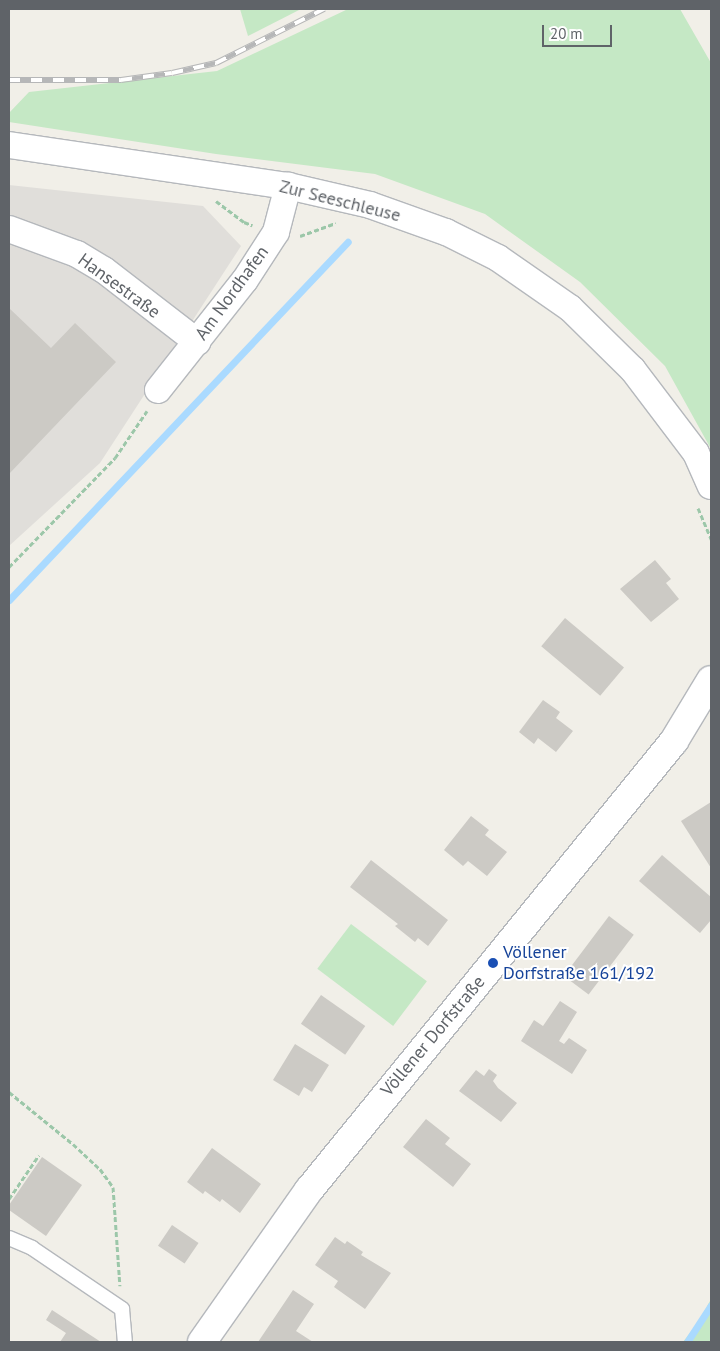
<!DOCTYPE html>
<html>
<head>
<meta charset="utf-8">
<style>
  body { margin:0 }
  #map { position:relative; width:720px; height:1351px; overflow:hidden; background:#f1efe8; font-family:"PT Sans",sans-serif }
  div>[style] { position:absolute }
  .industrial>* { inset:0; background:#e0deda }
  .green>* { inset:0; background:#c5e8c5; transform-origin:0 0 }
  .stream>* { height:7px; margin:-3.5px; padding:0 3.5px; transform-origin:3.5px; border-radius:3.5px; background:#aadaff }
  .building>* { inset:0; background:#cccac5; transform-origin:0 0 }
  .path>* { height:3px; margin-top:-1.5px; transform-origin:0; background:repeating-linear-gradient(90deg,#9cc7a9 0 5px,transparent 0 7.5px) }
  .roads { filter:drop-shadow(1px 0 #b5b8bc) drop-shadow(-1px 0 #b5b8bc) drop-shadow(0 1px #b5b8bc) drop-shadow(0 -1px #b5b8bc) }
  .service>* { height:14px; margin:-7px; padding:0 7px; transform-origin:7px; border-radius:7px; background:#fff }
  .minor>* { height:26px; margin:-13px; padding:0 13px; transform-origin:13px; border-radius:13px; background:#fff }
  .tertiary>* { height:28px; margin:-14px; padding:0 14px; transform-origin:14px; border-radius:14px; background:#fff }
  .rail>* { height:5.5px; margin-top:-2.75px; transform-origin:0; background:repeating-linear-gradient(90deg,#fff 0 11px,#b6b7b8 0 22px); box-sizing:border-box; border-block:1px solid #b6b7b8 }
  .dots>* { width:14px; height:14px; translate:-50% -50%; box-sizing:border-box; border:2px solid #fff; border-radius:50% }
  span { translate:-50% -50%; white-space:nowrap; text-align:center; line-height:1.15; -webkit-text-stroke:4px #fff; paint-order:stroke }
  .street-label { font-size:18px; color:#5f6368 }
  .transit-label { font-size:18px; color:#164399 }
  .left { translate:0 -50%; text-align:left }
  .frame { position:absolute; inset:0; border:10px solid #5f6368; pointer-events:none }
  .scale { position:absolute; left:542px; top:25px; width:70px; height:22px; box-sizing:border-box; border:2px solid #5f6368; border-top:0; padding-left:6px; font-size:15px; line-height:18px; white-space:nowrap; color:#5f6368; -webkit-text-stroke:4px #fff; paint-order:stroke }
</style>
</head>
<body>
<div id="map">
  <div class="industrial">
    <i style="clip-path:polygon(9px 185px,203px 206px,241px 246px,100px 463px,9px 546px)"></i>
  </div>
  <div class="green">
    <i style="clip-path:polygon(240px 9px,301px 9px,248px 36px)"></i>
    <i style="clip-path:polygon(348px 9px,680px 9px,711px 63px,711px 449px,665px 366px,580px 282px,485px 214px,375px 174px,216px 154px,9px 122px,9px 113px,29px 92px,217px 71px)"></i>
    <i style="left:351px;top:924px;width:95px;height:56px;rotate:37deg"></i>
    <i style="clip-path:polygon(711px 1299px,711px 1342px,683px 1342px,699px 1321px)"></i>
  </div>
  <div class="stream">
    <i style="left:9px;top:600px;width:493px;rotate:-46.6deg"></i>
    <i style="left:687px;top:1342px;width:44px;rotate:-57deg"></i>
  </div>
  <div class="building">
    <i style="clip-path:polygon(9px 308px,51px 348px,75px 323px,116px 362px,9px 474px)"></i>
    <i style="clip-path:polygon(655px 560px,671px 579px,666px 583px,679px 599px,651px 622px,620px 589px)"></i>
    <i style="left:565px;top:618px;width:77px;height:37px;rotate:40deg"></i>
    <i style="clip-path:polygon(543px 700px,560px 712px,556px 718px,573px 731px,556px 752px,538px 738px,534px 744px,519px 732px)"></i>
    <i style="clip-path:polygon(711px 802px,711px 868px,681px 821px)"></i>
    <i style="clip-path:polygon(471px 816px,489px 830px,485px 835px,507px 852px,487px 876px,468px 861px,463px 866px,444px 850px)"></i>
    <i style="clip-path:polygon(662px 855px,711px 897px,711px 920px,700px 933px,639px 881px)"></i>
    <i style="clip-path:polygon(371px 860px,448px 920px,428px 946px,418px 938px,415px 942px,395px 926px,398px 924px,350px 887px)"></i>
    <i style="left:609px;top:916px;width:31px;height:75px;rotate:37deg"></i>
    <i style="left:321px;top:995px;width:54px;height:35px;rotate:35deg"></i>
    <i style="clip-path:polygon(560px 1001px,577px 1012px,559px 1041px,564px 1044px,569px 1038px,587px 1050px,572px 1074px,521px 1041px,534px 1020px,543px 1026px)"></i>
    <i style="clip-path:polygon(295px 1044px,329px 1065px,312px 1092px,304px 1087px,299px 1096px,273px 1080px)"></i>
    <i style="clip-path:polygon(489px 1069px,497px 1075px,493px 1081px,498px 1088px,517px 1103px,501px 1122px,459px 1091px,476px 1070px,484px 1076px)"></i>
    <i style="clip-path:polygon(426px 1119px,450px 1138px,445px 1144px,471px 1164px,453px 1187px,403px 1147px)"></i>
    <i style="clip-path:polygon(212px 1148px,261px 1184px,240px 1213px,222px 1199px,220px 1202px,205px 1191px,203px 1194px,187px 1182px)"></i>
    <i style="clip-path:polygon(42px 1157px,82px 1185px,46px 1236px,9px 1210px,9px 1205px)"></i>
    <i style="left:172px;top:1225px;width:32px;height:25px;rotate:34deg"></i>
    <i style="clip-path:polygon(335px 1237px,345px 1244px,347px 1241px,363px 1252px,361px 1255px,391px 1273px,365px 1309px,334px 1287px,338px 1281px,315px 1265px)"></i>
    <i style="clip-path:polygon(293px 1290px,314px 1304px,296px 1331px,313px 1342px,258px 1342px)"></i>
    <i style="clip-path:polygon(52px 1310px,101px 1342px,60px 1342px,66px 1333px,46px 1320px)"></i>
  </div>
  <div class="path">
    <i style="left:216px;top:201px;width:35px;rotate:37deg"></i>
    <i style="left:244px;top:222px;width:9px;rotate:21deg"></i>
    <i style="left:300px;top:236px;width:38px;rotate:-20deg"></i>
    <i style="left:698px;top:508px;width:34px;rotate:67deg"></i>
    <i style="left:9px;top:567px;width:152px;rotate:-45.8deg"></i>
    <i style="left:115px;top:458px;width:57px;rotate:-55.8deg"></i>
    <i style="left:9px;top:1092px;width:82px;rotate:39.1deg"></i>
    <i style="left:73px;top:1144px;width:37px;rotate:43deg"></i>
    <i style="left:100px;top:1169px;width:22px;rotate:54deg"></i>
    <i style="left:113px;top:1187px;width:99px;rotate:86deg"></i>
    <i style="left:9px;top:1199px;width:53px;rotate:-55.7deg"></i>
  </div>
  <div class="roads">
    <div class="service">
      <i style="left:9px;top:1238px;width:25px;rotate:23deg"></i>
      <i style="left:32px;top:1248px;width:109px;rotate:34.1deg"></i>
      <i style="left:122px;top:1309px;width:33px;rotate:85deg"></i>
    </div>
    <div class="minor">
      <i style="left:9px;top:145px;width:282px;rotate:8.4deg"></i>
      <i style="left:288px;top:186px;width:84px;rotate:13deg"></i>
      <i style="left:370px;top:205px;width:81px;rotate:19.6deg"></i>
      <i style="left:446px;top:232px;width:58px;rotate:26.6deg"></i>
      <i style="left:498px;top:258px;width:88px;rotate:34.8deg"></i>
      <i style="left:570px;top:308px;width:88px;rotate:44.5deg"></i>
      <i style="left:633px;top:370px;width:104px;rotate:52.8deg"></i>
      <i style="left:696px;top:453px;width:36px;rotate:66deg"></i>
      <i style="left:9px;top:229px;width:72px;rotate:20.2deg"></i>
      <i style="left:77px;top:254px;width:31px;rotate:31deg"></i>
      <i style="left:104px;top:270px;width:118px;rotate:37.7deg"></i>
      <i style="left:158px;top:390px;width:140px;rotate:-51.7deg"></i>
      <i style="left:245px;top:280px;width:57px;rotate:-57.1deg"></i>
      <i style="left:276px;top:232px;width:48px;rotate:-75.4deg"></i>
    </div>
    <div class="tertiary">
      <i style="left:202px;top:1342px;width:186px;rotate:-54.9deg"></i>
      <i style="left:309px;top:1190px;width:579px;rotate:-50.89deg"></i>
      <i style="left:674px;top:741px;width:71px;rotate:-58.8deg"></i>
    </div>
  </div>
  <div class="rail">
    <i style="left:9px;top:80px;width:112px"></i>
    <i style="left:121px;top:80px;width:51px;rotate:-7.8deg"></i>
    <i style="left:172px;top:73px;width:45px;rotate:-12.8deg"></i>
    <i style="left:216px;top:63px;width:121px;rotate:-26.6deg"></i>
  </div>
  <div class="dots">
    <i style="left:493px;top:963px;background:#1a4fb4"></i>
  </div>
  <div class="street-label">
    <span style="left:340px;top:201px;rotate:14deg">Zur Seeschleuse</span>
    <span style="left:119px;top:286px;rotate:36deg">Hansestraße</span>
    <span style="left:232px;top:293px;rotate:-54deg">Am Nordhafen</span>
    <span style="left:433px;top:1036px;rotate:-50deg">Völlener Dorfstraße</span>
  </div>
  <div class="transit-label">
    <span class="left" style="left:503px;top:963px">Völlener<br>Dorfstraße 161/192</span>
  </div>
  <div class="frame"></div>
  <div class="scale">20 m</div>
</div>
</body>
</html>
